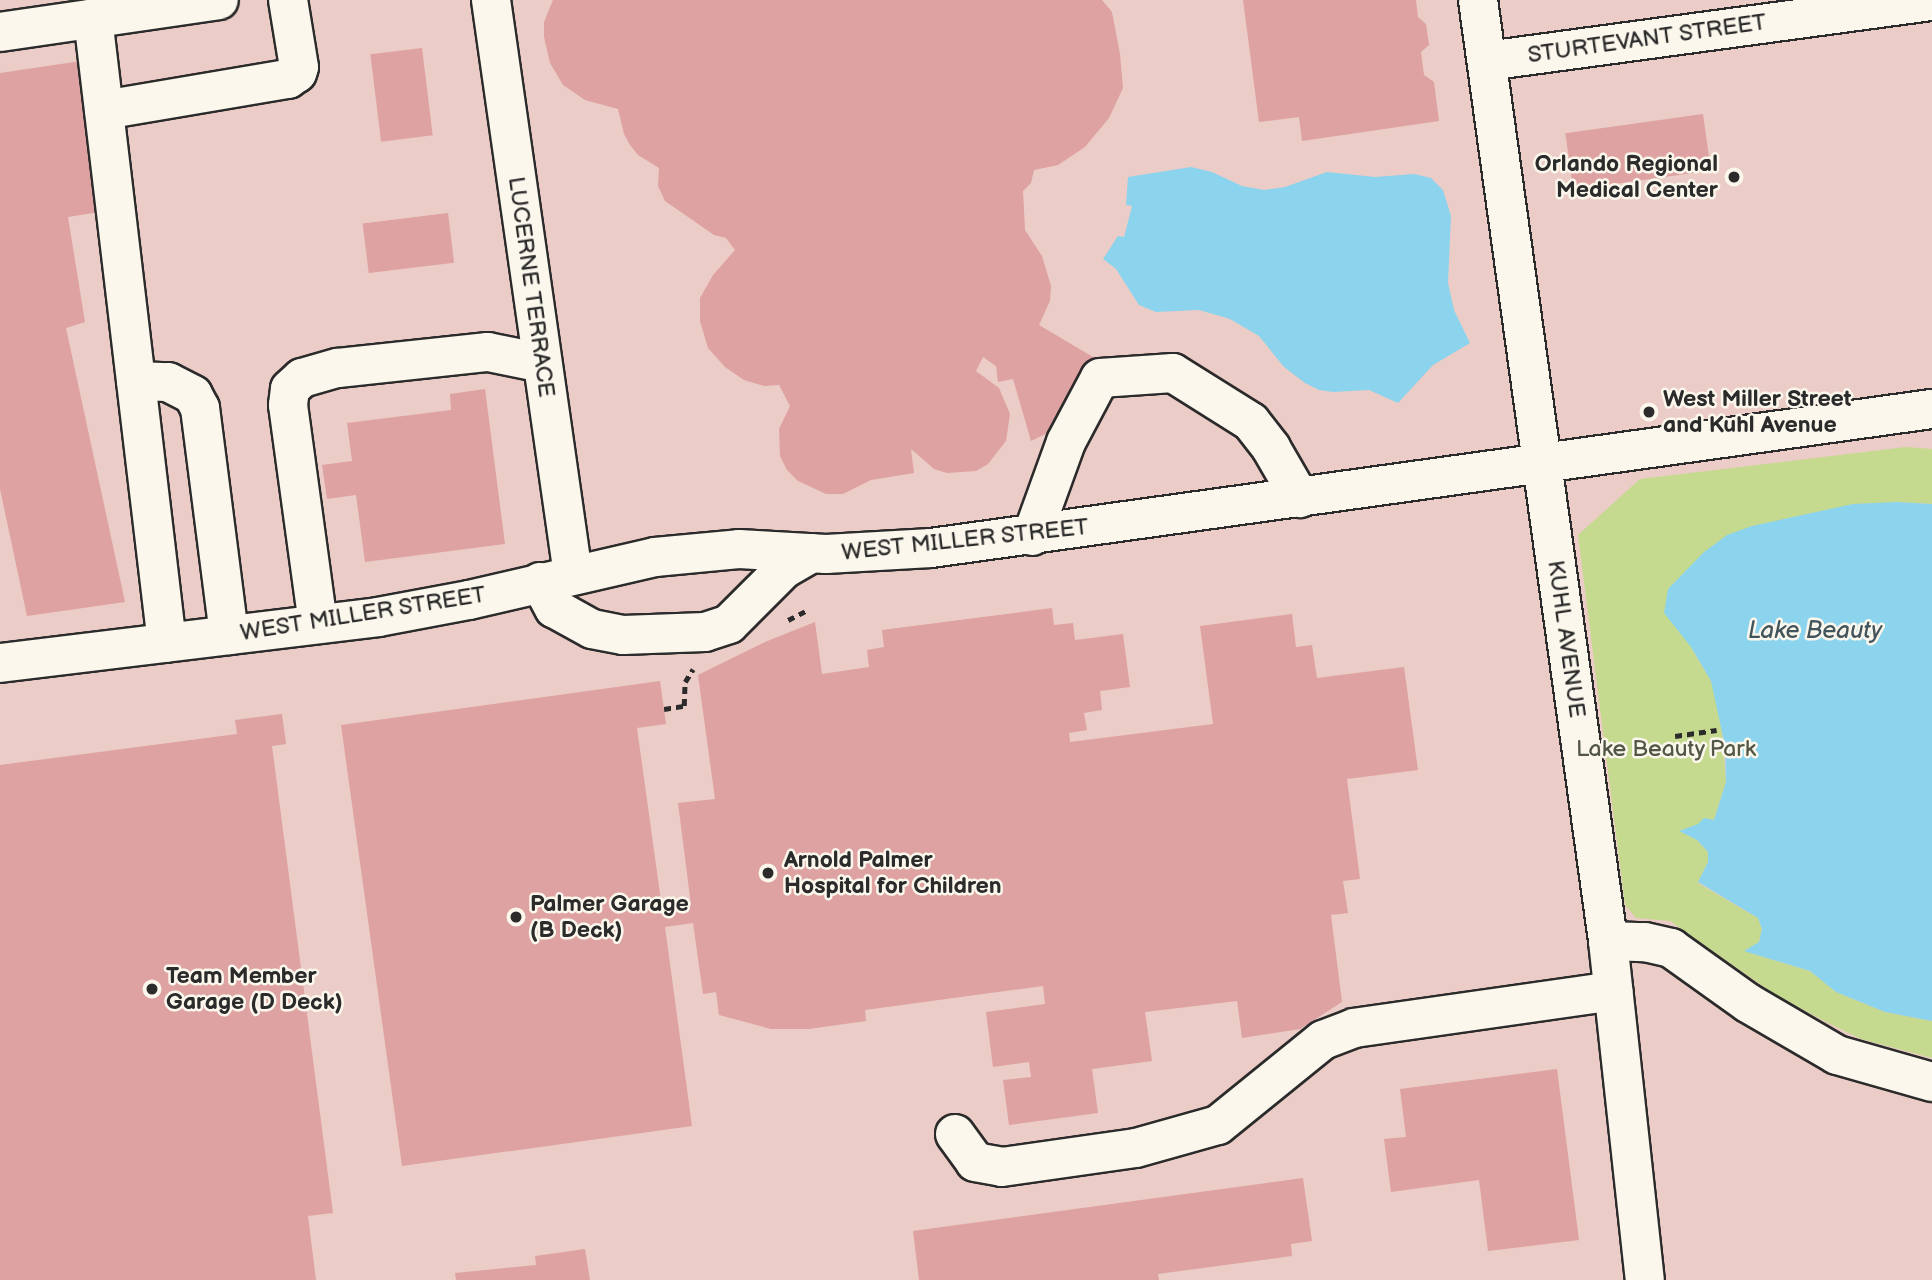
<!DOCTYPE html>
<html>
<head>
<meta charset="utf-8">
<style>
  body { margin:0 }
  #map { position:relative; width:1932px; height:1280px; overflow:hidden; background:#f2ded6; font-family:"Balsamiq Sans",sans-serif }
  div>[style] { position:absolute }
  .built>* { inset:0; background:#ecccc6; transform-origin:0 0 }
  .green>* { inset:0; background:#c5d98f }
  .water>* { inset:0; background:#8cd4ee }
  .building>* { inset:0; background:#dda2a1; transform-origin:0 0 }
  .path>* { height:4.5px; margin-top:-2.25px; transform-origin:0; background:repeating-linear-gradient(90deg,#2b2b2b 0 7px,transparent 0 12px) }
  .roads { filter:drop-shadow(2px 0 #2b2b2b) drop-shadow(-2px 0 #2b2b2b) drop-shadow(0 2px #2b2b2b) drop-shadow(0 -2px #2b2b2b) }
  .minor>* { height:38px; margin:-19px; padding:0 19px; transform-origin:19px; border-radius:19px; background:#fbf7ec }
  .dots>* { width:19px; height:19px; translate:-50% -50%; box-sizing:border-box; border:4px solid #fbf7ec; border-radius:50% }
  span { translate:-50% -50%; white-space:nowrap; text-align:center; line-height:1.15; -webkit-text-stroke:5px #fbf7ec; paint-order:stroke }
  .street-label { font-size:23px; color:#2b2b2b }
  .poi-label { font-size:23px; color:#2b2b2b; font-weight:700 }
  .right { translate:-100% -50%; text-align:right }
  .left { translate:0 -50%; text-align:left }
  .park-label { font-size:23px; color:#525644 }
  .water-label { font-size:24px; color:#43555c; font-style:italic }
</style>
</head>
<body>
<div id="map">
  <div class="built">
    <i style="left:0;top:0;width:1932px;height:1280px"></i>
  </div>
  <div class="green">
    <i style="clip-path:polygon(1906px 447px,1932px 449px,1932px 504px,1897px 502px,1691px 647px,1711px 681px,1721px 717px,1726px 782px,1714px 820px,1680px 831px,1697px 840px,1708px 852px,1708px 862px,1698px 883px,1758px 918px,1762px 929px,1759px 942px,1745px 951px,1810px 971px,1836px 992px,1885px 1012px,1932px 1021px,1932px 1058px,1861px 1039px,1830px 1024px,1774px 994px,1670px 921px,1636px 918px,1625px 905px,1578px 535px,1640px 479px)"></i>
  </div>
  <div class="water">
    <i style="clip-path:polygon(1191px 167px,1212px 172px,1242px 186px,1264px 190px,1285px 187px,1327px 172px,1375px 177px,1414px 174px,1431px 178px,1443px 190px,1451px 216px,1448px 283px,1454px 310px,1470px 343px,1433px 365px,1398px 403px,1369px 390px,1333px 392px,1319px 390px,1305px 383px,1284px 367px,1259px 336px,1230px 319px,1199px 310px,1156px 312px,1139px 305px,1116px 269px,1103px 259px,1118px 236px,1124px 237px,1132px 206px,1126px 205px,1128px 177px)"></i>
    <i style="clip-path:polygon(1897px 502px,1932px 504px,1932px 1021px,1885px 1012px,1836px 992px,1810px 971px,1744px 951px,1759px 942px,1762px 929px,1758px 918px,1698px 882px,1708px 862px,1708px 852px,1697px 840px,1679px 831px,1698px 824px,1704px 818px,1714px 820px,1726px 782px,1725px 746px,1711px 681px,1691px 647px,1664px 613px,1668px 589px,1704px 552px,1727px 535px,1752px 526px,1853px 504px)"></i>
  </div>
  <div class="building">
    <i style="clip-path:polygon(553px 0,1102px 0,1112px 12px,1120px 54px,1123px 88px,1109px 118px,1085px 147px,1058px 165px,1034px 170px,1031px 183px,1023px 191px,1025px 230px,1042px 256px,1051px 286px,1050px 301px,1039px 325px,1120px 373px,1072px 421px,1031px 441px,1013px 379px,998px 382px,996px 366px,983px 357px,976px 371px,999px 388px,1010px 414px,1006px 441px,988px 464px,976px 471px,947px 473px,934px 469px,911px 449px,914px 473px,871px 480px,843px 494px,826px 494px,798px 481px,787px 470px,780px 456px,779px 429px,790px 406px,779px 385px,764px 386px,744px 380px,725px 367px,708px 348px,700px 321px,700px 298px,713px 275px,735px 250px,726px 238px,714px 235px,665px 201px,658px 186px,659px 168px,638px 155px,630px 145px,624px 134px,618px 109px,585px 100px,563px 85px,550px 63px,544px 37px,544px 22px)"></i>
    <i style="clip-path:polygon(1243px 0,1416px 0,1418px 17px,1426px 24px,1429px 45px,1421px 52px,1424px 75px,1434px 82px,1439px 121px,1302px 141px,1299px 117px,1259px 122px)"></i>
    <i style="left:422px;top:48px;width:88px;height:52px;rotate:83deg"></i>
    <i style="clip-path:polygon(88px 60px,112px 210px,68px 217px,85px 322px,66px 328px,125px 602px,27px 616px,0 489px,0 73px)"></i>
    <i style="left:1703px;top:114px;width:57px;height:139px;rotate:82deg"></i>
    <i style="left:448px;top:213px;width:50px;height:86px;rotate:83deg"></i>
    <i style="clip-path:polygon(485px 389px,505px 544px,365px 562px,356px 495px,327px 499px,322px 465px,352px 461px,347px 423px,451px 410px,450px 394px)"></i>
    <i style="clip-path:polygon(1052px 608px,1054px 625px,1073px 623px,1075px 640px,1123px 634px,1130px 687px,1100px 691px,1102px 710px,1084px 713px,1087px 730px,1069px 733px,1070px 742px,1213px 724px,1200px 626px,1292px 614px,1296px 647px,1312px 645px,1317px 678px,1404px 667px,1418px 770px,1347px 779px,1360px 879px,1343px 881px,1348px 913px,1331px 915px,1342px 1002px,1300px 1029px,1242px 1038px,1237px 1001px,1145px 1012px,1152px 1061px,1092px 1069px,1098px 1113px,1009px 1125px,1003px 1080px,1031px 1077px,1029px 1062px,993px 1067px,986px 1012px,1045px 1004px,1043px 986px,865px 1010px,866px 1021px,809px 1029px,771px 1029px,719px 1015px,716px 992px,703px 994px,693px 923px,665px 927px,692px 1126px,402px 1166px,341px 725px,660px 681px,666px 724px,637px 728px,662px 908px,691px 905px,678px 803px,715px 799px,698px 675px,765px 642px,815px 622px,822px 674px,869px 667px,867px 650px,884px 647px,882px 630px)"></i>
    <i style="clip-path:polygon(282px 714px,286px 744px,272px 746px,333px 1213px,308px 1216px,316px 1280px,0 1280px,0 765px,237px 734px,235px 720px)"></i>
    <i style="clip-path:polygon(1557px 1069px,1579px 1240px,1488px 1251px,1479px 1180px,1391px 1192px,1384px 1139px,1406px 1137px,1400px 1089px)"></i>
    <i style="clip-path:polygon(1303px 1178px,1312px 1241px,1291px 1244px,1292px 1256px,1158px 1274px,1159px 1280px,919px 1280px,913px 1231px)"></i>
    <i style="clip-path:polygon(585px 1249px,590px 1280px,456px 1280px,455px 1273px,536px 1265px,535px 1256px)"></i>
  </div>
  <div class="path">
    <i style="left:788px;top:620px;width:20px;rotate:-27deg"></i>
    <i style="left:664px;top:709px;width:20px;rotate:-9deg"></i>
    <i style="left:684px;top:706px;width:24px;rotate:-88deg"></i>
    <i style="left:685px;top:682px;width:15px;rotate:-58deg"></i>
    <i style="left:1675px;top:736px;width:42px;rotate:-8.1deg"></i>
  </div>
  <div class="roads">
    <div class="minor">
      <i style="left:491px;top:0;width:581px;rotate:81.88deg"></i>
      <i style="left:1478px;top:0;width:950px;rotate:82.13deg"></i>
      <i style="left:1608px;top:941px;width:341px;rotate:83.8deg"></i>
      <i style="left:93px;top:18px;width:629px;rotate:83.25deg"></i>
      <i style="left:0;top:32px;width:221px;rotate:-8.3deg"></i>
      <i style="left:1487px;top:61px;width:449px;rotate:-7.7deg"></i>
      <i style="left:104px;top:110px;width:187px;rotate:-9.6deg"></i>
      <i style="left:288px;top:79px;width:11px;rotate:-34deg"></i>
      <i style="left:297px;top:73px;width:6px;rotate:-72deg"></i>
      <i style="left:299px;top:67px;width:68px;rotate:-99.3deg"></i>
      <i style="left:136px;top:381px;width:32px;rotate:2deg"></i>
      <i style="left:168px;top:382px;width:28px;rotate:27deg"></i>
      <i style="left:193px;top:395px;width:15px;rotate:62deg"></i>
      <i style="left:200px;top:408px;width:229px;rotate:82.7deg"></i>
      <i style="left:1032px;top:536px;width:100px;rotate:-70.1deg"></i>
      <i style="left:1066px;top:442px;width:72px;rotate:-62deg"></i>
      <i style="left:1100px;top:378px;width:73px;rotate:-3.9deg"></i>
      <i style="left:1173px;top:373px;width:92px;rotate:32.1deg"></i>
      <i style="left:1251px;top:422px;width:33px;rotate:52deg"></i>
      <i style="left:1271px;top:448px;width:58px;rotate:59.9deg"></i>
      <i style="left:540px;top:582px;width:30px;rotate:62deg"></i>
      <i style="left:554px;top:608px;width:43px;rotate:28.9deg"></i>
      <i style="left:592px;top:629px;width:32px;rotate:11deg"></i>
      <i style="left:623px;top:635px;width:82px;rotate:-2.1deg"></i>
      <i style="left:705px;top:632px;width:25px;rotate:-18deg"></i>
      <i style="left:729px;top:624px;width:78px;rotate:-45deg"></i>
      <i style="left:784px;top:569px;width:32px;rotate:-30deg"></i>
      <i style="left:318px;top:624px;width:221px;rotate:-97.8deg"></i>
      <i style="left:288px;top:405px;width:16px;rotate:-83deg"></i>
      <i style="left:290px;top:389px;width:16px;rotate:-43deg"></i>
      <i style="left:302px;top:378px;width:37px;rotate:-16deg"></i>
      <i style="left:338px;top:368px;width:151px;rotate:-6.1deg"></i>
      <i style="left:488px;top:352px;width:55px;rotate:11.5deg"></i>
      <i style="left:0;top:663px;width:381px;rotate:-6.9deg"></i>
      <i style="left:378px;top:617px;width:93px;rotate:-10.6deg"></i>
      <i style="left:469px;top:600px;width:191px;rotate:-13deg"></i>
      <i style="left:655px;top:557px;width:84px;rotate:-5.4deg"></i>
      <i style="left:739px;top:549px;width:87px;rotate:3.3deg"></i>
      <i style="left:826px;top:554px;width:105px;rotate:-3.3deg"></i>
      <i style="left:931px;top:548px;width:1011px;rotate:-7.91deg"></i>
      <i style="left:1608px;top:941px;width:37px;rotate:2deg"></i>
      <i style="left:1645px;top:942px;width:27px;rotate:13deg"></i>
      <i style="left:1671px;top:948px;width:95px;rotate:35.5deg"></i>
      <i style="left:1748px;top:1003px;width:103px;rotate:30.3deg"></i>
      <i style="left:1837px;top:1055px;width:99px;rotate:15.9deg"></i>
      <i style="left:955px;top:1134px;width:34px;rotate:54deg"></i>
      <i style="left:975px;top:1162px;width:27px;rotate:10deg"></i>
      <i style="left:1002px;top:1167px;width:135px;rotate:-8.1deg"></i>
      <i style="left:1136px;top:1148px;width:85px;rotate:-15.7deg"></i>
      <i style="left:1218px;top:1125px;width:135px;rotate:-39deg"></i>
      <i style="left:1323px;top:1040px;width:33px;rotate:-21deg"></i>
      <i style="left:1354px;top:1028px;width:262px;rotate:-8.1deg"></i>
    </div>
  </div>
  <div class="dots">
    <i style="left:1734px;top:177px;background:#2b2b2b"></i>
    <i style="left:1649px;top:412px;background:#2b2b2b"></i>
    <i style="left:768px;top:873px;background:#2b2b2b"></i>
    <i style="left:516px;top:917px;background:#2b2b2b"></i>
    <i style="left:152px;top:989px;background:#2b2b2b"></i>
  </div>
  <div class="street-label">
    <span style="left:1647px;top:39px;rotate:-8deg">STURTEVANT STREET</span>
    <span style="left:531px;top:287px;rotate:82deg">LUCERNE TERRACE</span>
    <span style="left:965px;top:540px;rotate:-6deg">WEST MILLER STREET</span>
    <span style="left:363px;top:614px;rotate:-9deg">WEST MILLER STREET</span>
    <span style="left:1566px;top:639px;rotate:82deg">KUHL AVENUE</span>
  </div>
  <div class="poi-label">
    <span class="right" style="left:1718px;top:177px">Orlando Regional<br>Medical Center</span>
    <span class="left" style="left:1663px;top:412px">West Miller Street<br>and Kuhl Avenue</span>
    <span class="left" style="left:784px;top:873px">Arnold Palmer<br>Hospital for Children</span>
    <span class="left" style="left:530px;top:917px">Palmer Garage<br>(B Deck)</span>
    <span class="left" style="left:166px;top:989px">Team Member<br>Garage (D Deck)</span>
  </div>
  <div class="park-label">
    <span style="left:1666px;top:749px">Lake Beauty Park</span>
  </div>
  <div class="water-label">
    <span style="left:1815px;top:631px">Lake Beauty</span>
  </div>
</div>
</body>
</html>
